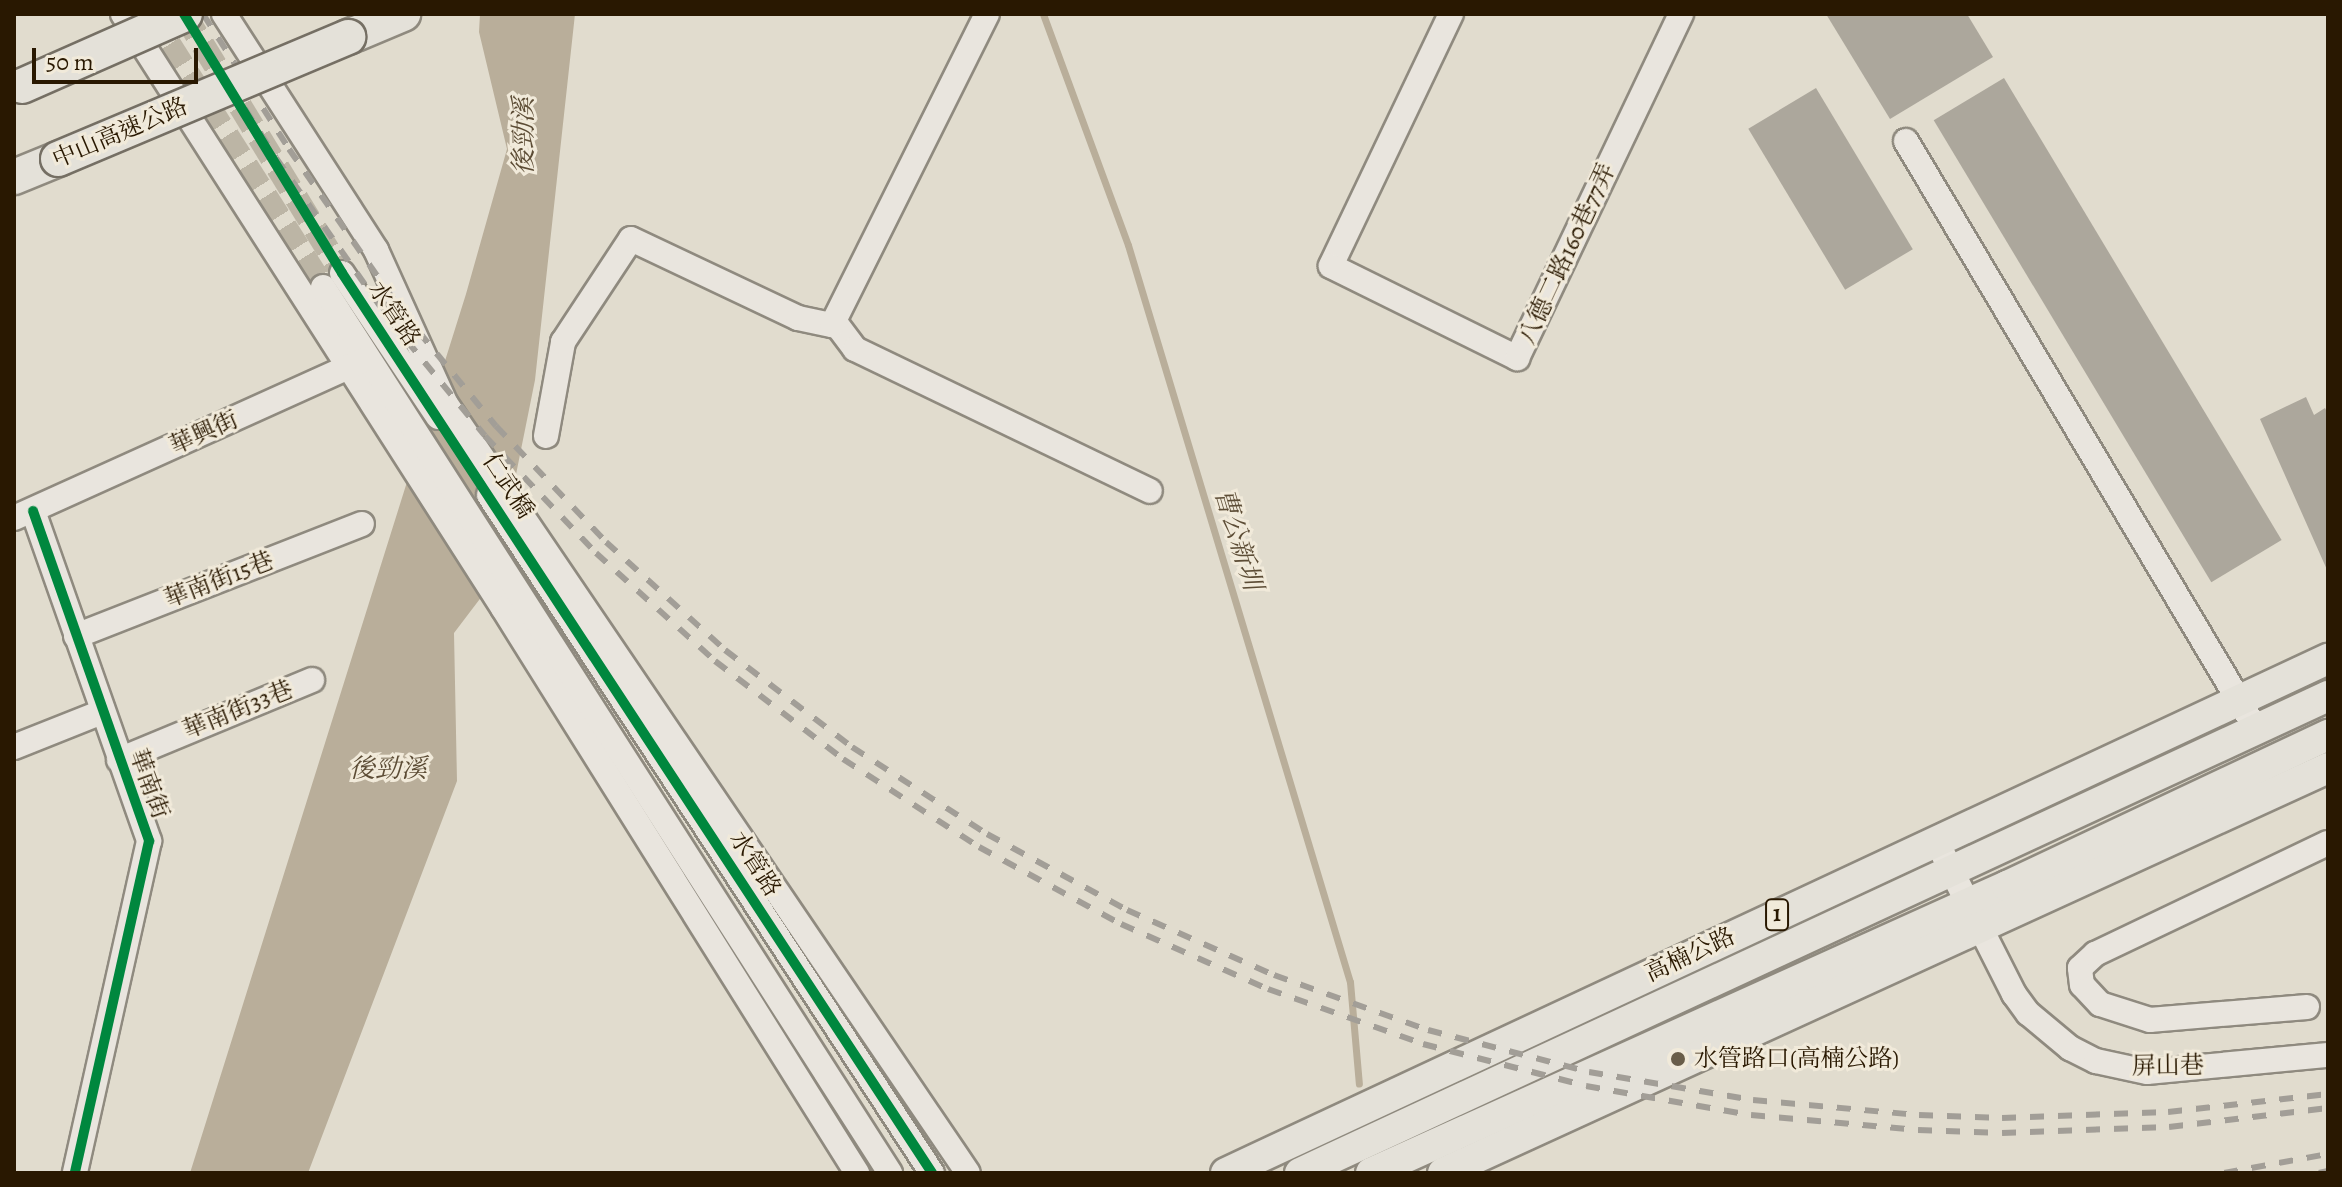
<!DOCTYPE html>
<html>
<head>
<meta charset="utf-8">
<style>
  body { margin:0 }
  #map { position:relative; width:2342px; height:1187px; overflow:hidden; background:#e1dcce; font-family:Alegreya,"Noto Serif TC",serif }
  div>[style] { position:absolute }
  .water>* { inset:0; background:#b9ae9a }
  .stream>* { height:7px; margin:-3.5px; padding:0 3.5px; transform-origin:3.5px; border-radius:3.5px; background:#b9ae9a }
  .building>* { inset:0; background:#aca79c; transform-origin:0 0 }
  .minor-tunnel>* { height:24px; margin-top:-12px; transform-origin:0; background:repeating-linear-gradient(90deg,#bcb5a5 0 24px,transparent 0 36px) }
  .roads { filter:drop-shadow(2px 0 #8f8a7f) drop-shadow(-2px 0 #8f8a7f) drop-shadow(0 2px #8f8a7f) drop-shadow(0 -2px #8f8a7f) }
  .minor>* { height:24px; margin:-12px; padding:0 12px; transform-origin:12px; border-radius:12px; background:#e9e5de }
  .major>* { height:30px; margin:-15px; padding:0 15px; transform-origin:15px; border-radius:15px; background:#e4e1d9 }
  .highway>* { height:34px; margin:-17px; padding:0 17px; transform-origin:17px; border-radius:17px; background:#e4e1d9 }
  .rail>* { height:6px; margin-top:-3px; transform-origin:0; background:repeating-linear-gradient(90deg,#a29e97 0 14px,transparent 0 28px) }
  .bridges { filter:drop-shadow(2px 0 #756f64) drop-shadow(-2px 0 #756f64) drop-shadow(0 2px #756f64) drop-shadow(0 -2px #756f64) }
  .highway-bridge>* { height:34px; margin:-17px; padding:0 17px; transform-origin:17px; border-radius:17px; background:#e4e1d9 }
  .cycleway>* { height:10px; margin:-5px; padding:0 5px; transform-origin:5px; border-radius:5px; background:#00873e }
  .dots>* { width:22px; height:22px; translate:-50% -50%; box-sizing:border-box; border:4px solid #f1eada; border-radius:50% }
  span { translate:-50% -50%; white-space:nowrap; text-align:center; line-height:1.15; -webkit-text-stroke:6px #f1eada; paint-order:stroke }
  .shield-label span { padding:2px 6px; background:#f1eada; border:2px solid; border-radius:6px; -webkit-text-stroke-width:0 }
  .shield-label { font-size:22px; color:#291801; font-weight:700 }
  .street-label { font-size:24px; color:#291801 }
  .poi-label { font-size:24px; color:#291801 }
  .left { translate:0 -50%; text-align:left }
  .water-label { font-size:26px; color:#5c4c35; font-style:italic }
  .frame { position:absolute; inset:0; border:16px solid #291801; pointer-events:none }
  .scale { position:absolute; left:32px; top:48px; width:166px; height:36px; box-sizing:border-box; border:4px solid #291801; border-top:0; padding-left:10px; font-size:24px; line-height:28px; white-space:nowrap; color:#291801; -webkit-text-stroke:6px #f1eada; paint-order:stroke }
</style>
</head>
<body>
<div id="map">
  <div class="water">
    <i style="clip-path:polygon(480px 14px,575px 14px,535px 380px,495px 579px,454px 633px,457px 781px,308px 1173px,190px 1173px,466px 294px,507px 149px,479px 32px)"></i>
  </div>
  <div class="stream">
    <i style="left:1043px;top:14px;width:246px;rotate:69.8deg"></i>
    <i style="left:1128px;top:245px;width:770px;rotate:73.24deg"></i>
    <i style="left:1350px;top:982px;width:102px;rotate:85deg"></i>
  </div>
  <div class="building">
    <i style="clip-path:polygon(1826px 14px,1967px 14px,1993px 57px,1890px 119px)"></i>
    <i style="left:2004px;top:78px;width:539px;height:82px;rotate:59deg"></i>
    <i style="left:1816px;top:88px;width:188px;height:79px;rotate:59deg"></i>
    <i style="clip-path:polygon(2306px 397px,2314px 415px,2325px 408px,2328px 414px,2328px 572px,2260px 419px)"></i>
  </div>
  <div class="minor-tunnel">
    <i style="left:150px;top:14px;width:323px;rotate:57.6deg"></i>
    <i style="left:184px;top:14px;width:303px;rotate:58.6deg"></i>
  </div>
  <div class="roads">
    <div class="minor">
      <i style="left:123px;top:14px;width:705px;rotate:57.39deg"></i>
      <i style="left:503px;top:608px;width:667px;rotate:57.93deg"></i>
      <i style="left:224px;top:14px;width:281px;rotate:57.2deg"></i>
      <i style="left:376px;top:250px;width:169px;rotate:65.6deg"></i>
      <i style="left:446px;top:404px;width:929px;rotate:55.83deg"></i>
      <i style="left:1451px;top:14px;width:279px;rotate:115.5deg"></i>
      <i style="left:1331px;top:266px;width:208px;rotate:26.3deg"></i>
      <i style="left:1517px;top:358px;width:381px;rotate:-64.5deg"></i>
      <i style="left:1906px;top:141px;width:684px;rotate:59.24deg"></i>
      <i style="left:342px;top:273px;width:173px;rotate:56.3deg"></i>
      <i style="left:323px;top:287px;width:1052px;rotate:57.38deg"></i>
      <i style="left:834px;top:321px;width:35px;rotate:53deg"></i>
      <i style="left:855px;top:349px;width:327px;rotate:25.7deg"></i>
      <i style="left:546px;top:436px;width:96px;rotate:-79.7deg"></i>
      <i style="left:563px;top:342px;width:123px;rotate:-56.6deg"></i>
      <i style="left:631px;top:239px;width:185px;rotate:25.3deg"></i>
      <i style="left:798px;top:318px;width:35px;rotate:12deg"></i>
      <i style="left:832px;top:325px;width:347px;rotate:-63.5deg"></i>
      <i style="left:489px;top:495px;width:810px;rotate:56.84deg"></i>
      <i style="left:33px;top:511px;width:350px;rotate:70.6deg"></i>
      <i style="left:149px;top:841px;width:340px;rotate:102.6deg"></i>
      <i style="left:14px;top:518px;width:382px;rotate:-24.3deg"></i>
      <i style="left:76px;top:636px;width:307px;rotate:-21.4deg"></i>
      <i style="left:14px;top:747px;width:95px;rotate:-21.7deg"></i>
      <i style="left:119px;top:760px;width:209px;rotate:-22.5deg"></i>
      <i style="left:1944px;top:856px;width:155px;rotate:63.1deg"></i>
      <i style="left:2014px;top:994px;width:24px;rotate:54deg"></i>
      <i style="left:2028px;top:1013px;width:55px;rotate:39.8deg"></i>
      <i style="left:2070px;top:1048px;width:29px;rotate:27deg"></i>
      <i style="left:2096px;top:1061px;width:52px;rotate:12.2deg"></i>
      <i style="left:2147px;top:1072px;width:182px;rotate:-5.4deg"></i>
      <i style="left:2307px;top:1007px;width:158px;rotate:175.3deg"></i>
      <i style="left:2150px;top:1020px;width:52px;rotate:-162.3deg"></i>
      <i style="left:2100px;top:1004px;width:26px;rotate:-133deg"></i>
      <i style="left:2082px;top:985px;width:17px;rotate:-97deg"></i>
      <i style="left:2080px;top:968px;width:21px;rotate:-43deg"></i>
      <i style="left:2095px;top:954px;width:258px;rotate:-25.5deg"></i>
    </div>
    <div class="major">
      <i style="left:1226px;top:1173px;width:1216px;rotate:-25.01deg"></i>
      <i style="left:1300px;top:1173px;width:1133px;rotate:-24.89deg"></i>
      <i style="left:1371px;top:1173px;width:698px;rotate:-24.29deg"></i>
      <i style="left:2007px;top:886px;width:355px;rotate:-25.2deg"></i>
      <i style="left:1443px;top:1173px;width:973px;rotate:-24.59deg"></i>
    </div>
    <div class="highway">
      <i style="left:348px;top:37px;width:60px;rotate:-22.7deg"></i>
      <i style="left:14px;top:177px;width:48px;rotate:-22.2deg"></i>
    </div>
  </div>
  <div class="rail">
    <i style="left:185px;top:14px;width:170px;rotate:57.7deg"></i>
    <i style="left:276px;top:158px;width:197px;rotate:54.9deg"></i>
    <i style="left:389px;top:319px;width:151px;rotate:50.6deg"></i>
    <i style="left:485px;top:436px;width:161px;rotate:46.5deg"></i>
    <i style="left:596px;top:553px;width:161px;rotate:42.2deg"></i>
    <i style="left:715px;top:661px;width:161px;rotate:37.4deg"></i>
    <i style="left:843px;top:759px;width:162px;rotate:32.9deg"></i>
    <i style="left:979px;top:847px;width:162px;rotate:28.5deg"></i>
    <i style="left:1121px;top:924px;width:161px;rotate:23.9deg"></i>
    <i style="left:1268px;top:989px;width:164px;rotate:19.5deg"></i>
    <i style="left:1423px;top:1044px;width:168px;rotate:14.4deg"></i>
    <i style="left:1586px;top:1086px;width:168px;rotate:10deg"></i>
    <i style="left:1751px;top:1115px;width:168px;rotate:5.1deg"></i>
    <i style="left:1918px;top:1130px;width:84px;rotate:2deg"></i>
    <i style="left:2002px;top:1133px;width:167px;rotate:-2.1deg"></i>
    <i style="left:2169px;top:1127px;width:160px;rotate:-6.8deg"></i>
    <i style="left:203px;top:14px;width:160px;rotate:57.5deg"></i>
    <i style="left:289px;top:149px;width:196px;rotate:55.2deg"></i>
    <i style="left:401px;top:310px;width:150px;rotate:50.7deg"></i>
    <i style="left:496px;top:426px;width:160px;rotate:46.5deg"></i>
    <i style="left:606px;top:542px;width:161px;rotate:42.2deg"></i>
    <i style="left:725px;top:650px;width:160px;rotate:37.4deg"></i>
    <i style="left:852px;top:747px;width:161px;rotate:32.8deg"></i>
    <i style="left:987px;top:834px;width:159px;rotate:28.5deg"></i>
    <i style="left:1127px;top:910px;width:161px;rotate:23.9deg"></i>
    <i style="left:1274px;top:975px;width:164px;rotate:19.7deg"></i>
    <i style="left:1428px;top:1030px;width:166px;rotate:14.6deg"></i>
    <i style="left:1589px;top:1072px;width:166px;rotate:9.7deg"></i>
    <i style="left:1753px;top:1100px;width:167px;rotate:5.2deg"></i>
    <i style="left:1919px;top:1115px;width:83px;rotate:2.1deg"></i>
    <i style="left:2002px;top:1118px;width:166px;rotate:-2.1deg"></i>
    <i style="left:2168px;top:1112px;width:161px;rotate:-6.4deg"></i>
    <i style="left:2224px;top:1173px;width:106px;rotate:-10.4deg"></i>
    <i style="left:2319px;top:1173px;width:9px;rotate:-13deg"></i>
  </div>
  <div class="bridges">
    <div class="highway-bridge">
      <i style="left:22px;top:86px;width:178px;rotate:-23.8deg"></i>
      <i style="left:58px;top:159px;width:315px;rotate:-22.8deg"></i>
    </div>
  </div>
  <div class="cycleway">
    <i style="left:184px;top:14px;width:303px;rotate:58.6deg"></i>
    <i style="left:342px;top:273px;width:1076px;rotate:56.75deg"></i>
    <i style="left:33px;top:511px;width:350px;rotate:70.6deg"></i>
    <i style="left:149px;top:841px;width:340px;rotate:102.6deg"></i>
  </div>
  <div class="dots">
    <i style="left:1678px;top:1059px;background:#695d49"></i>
  </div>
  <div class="shield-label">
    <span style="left:1777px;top:915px">1</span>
  </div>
  <div class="street-label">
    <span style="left:120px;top:133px;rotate:-23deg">中山高速公路</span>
    <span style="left:1567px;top:254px;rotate:-65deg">八德二路160巷77弄</span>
    <span style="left:394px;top:314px;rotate:56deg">水管路</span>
    <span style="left:204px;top:433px;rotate:-24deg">華興街</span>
    <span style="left:508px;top:486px;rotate:57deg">仁武橋</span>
    <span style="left:219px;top:580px;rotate:-21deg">華南街15巷</span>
    <span style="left:238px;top:710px;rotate:-22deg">華南街33巷</span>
    <span style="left:149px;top:784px;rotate:70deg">華南街</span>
    <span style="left:755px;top:864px;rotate:57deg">水管路</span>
    <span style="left:1690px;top:955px;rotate:-25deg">高楠公路</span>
    <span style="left:2168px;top:1066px;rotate:-1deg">屏山巷</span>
  </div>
  <div class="poi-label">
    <span class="left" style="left:1694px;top:1059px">水管路口(高楠公路)</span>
  </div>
  <div class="water-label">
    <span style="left:524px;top:136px;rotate:-90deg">後勁溪</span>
    <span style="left:1238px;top:539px;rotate:73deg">曹公新圳</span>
    <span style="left:388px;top:769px">後勁溪</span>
  </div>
  <div class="frame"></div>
  <div class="scale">50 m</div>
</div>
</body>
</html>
